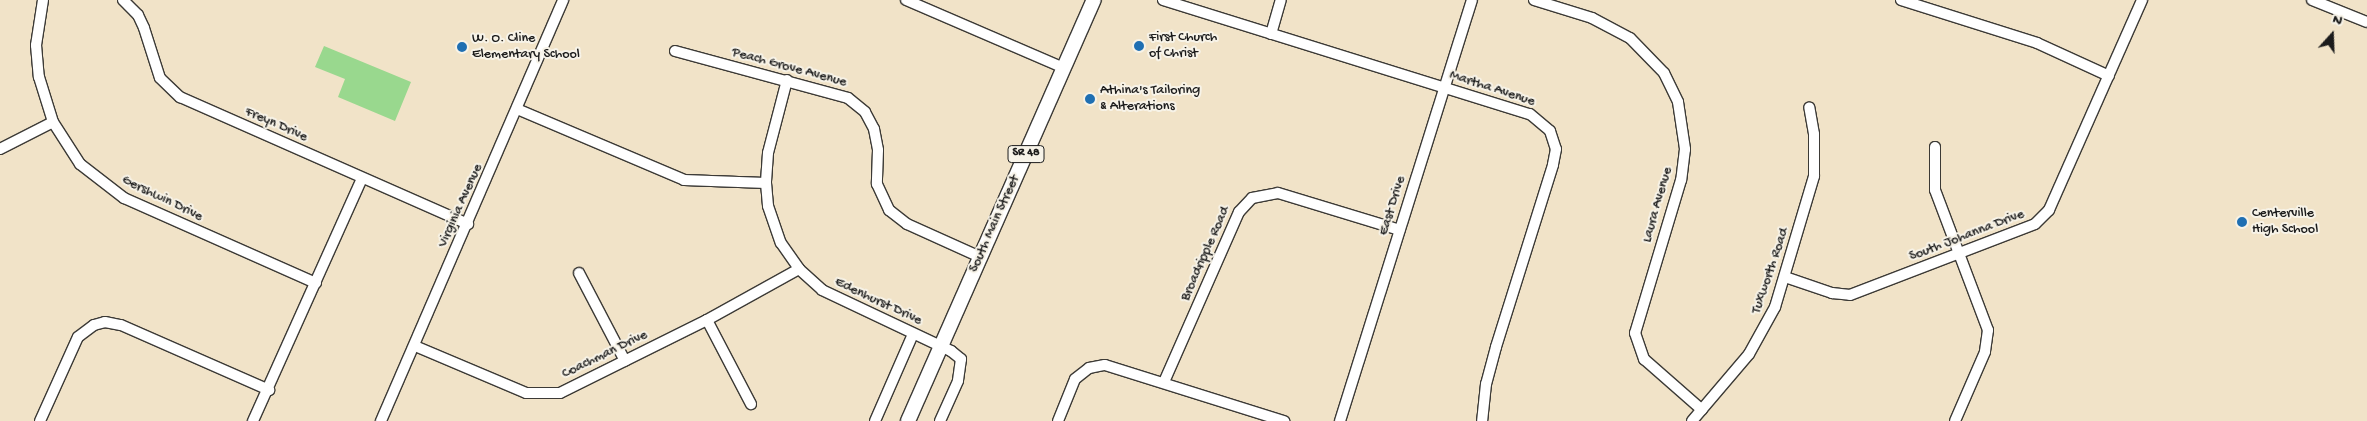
<!DOCTYPE html>
<html>
<head>
<meta charset="utf-8">
<style>
  body { margin:0 }
  #map { position:relative; width:2367px; height:421px; overflow:hidden; background:#f1e3c8; font-family:"Gochi Hand",sans-serif }
  div>[style] { position:absolute }
  .green>* { inset:0; background:#99d88e }
  .roads { filter:drop-shadow(1px 0 #3c3a36) drop-shadow(-1px 0 #3c3a36) drop-shadow(0 1px #3c3a36) drop-shadow(0 -1px #3c3a36) }
  .minor>* { height:10px; margin:-5px; padding:0 5px; transform-origin:5px; border-radius:5px; background:#fff }
  .major>* { height:14px; margin:-7px; padding:0 7px; transform-origin:7px; border-radius:7px; background:#fff }
  .dots>* { width:14px; height:14px; translate:-50% -50%; box-sizing:border-box; border:2px solid #f7f3e8; border-radius:50% }
  span { translate:-50% -50%; white-space:nowrap; text-align:center; line-height:1.15; -webkit-text-stroke:4px #f7f3e8; paint-order:stroke }
  .shield-label span { padding:1px 4px; background:#f7f3e8; border:1px solid; border-radius:4px; -webkit-text-stroke-width:0 }
  .shield-label { font-size:12px; color:#1c1c1c; font-weight:700 }
  .poi-label { font-size:14px; color:#1c1c1c }
  .left { translate:0 -50%; text-align:left }
  .street-label { font-size:14px; color:#1c1c1c }
  .north { position:absolute; left:2307px; top:10px; width:50px; height:50px; -webkit-text-stroke:4px #f7f3e8; paint-order:stroke; rotate:20deg; font-size:14px; font-weight:700; line-height:20px; text-align:center; color:#1c1c1c }
  .north::after { content:''; display:block; margin:auto; width:18px; height:22px; background:#1c1c1c; clip-path:polygon(50% 0,100% 100%,50% 72%,0 100%) }
</style>
</head>
<body>
<div id="map">
  <div class="green">
    <i style="clip-path:polygon(324px 46px,411px 82px,395px 121px,338px 97px,345px 79px,315px 67px)"></i>
  </div>
  <div class="roads">
    <div class="minor">
      <i style="left:43px;top:0;width:46px;rotate:98.8deg"></i>
      <i style="left:36px;top:45px;width:32px;rotate:85deg"></i>
      <i style="left:39px;top:77px;width:47px;rotate:72.7deg"></i>
      <i style="left:53px;top:122px;width:50px;rotate:57.3deg"></i>
      <i style="left:80px;top:164px;width:56px;rotate:37.7deg"></i>
      <i style="left:124px;top:198px;width:210px;rotate:23.9deg"></i>
      <i style="left:123px;top:0;width:21px;rotate:45deg"></i>
      <i style="left:138px;top:15px;width:14px;rotate:65deg"></i>
      <i style="left:144px;top:28px;width:52px;rotate:72.3deg"></i>
      <i style="left:160px;top:78px;width:28px;rotate:44deg"></i>
      <i style="left:180px;top:97px;width:315px;rotate:23.8deg"></i>
      <i style="left:906px;top:0;width:172px;rotate:23.3deg"></i>
      <i style="left:1163px;top:0;width:384px;rotate:17.3deg"></i>
      <i style="left:1530px;top:114px;width:26px;rotate:40deg"></i>
      <i style="left:1550px;top:131px;width:19px;rotate:72deg"></i>
      <i style="left:1556px;top:149px;width:16px;rotate:101deg"></i>
      <i style="left:1553px;top:165px;width:191px;rotate:107.4deg"></i>
      <i style="left:1496px;top:347px;width:38px;rotate:105deg"></i>
      <i style="left:1486px;top:384px;width:37px;rotate:96deg"></i>
      <i style="left:1534px;top:0;width:61px;rotate:17.2deg"></i>
      <i style="left:1592px;top:18px;width:43px;rotate:27.8deg"></i>
      <i style="left:1630px;top:38px;width:49px;rotate:45.8deg"></i>
      <i style="left:1664px;top:73px;width:32px;rotate:64deg"></i>
      <i style="left:1678px;top:102px;width:48px;rotate:81.5deg"></i>
      <i style="left:1685px;top:149px;width:31px;rotate:97deg"></i>
      <i style="left:1681px;top:180px;width:160px;rotate:106.7deg"></i>
      <i style="left:1635px;top:333px;width:28px;rotate:71deg"></i>
      <i style="left:1644px;top:359px;width:77px;rotate:41.3deg"></i>
      <i style="left:1901px;top:0;width:143px;rotate:17.5deg"></i>
      <i style="left:2037px;top:43px;width:79px;rotate:24.6deg"></i>
      <i style="left:2312px;top:0;width:59px;rotate:21.8deg"></i>
      <i style="left:1271px;top:34px;width:35px;rotate:-74deg"></i>
      <i style="left:675px;top:51px;width:179px;rotate:15.2deg"></i>
      <i style="left:848px;top:98px;width:22px;rotate:39deg"></i>
      <i style="left:865px;top:112px;width:19px;rotate:62deg"></i>
      <i style="left:874px;top:129px;width:21px;rotate:79deg"></i>
      <i style="left:878px;top:150px;width:34px;rotate:92deg"></i>
      <i style="left:877px;top:184px;width:29px;rotate:65deg"></i>
      <i style="left:889px;top:210px;width:23px;rotate:38deg"></i>
      <i style="left:907px;top:224px;width:80px;rotate:24.3deg"></i>
      <i style="left:787px;top:80px;width:75px;rotate:104.6deg"></i>
      <i style="left:768px;top:153px;width:30px;rotate:94deg"></i>
      <i style="left:766px;top:183px;width:23px;rotate:85deg"></i>
      <i style="left:768px;top:206px;width:39px;rotate:71deg"></i>
      <i style="left:781px;top:243px;width:32px;rotate:55deg"></i>
      <i style="left:799px;top:269px;width:31px;rotate:42deg"></i>
      <i style="left:822px;top:290px;width:143px;rotate:25.3deg"></i>
      <i style="left:951px;top:351px;width:13px;rotate:39deg"></i>
      <i style="left:961px;top:359px;width:22px;rotate:98deg"></i>
      <i style="left:958px;top:381px;width:44px;rotate:114.2deg"></i>
      <i style="left:517px;top:109px;width:181px;rotate:23deg"></i>
      <i style="left:684px;top:180px;width:82px;rotate:2.1deg"></i>
      <i style="left:1935px;top:147px;width:43px;rotate:90deg"></i>
      <i style="left:1935px;top:190px;width:150px;rotate:69.3deg"></i>
      <i style="left:1988px;top:330px;width:22px;rotate:98deg"></i>
      <i style="left:1985px;top:352px;width:75px;rotate:113.5deg"></i>
      <i style="left:0;top:149px;width:59px;rotate:-27deg"></i>
      <i style="left:579px;top:273px;width:99px;rotate:62.4deg"></i>
      <i style="left:1785px;top:277px;width:50px;rotate:18.8deg"></i>
      <i style="left:1832px;top:293px;width:18px;rotate:6deg"></i>
      <i style="left:1850px;top:295px;width:198px;rotate:-21deg"></i>
      <i style="left:2035px;top:224px;width:20px;rotate:-45deg"></i>
      <i style="left:2049px;top:210px;width:230px;rotate:-66.1deg"></i>
      <i style="left:707px;top:320px;width:95px;rotate:62.4deg"></i>
      <i style="left:415px;top:346px;width:121px;rotate:22.9deg"></i>
      <i style="left:526px;top:393px;width:34px"></i>
      <i style="left:560px;top:393px;width:164px;rotate:-26.4deg"></i>
      <i style="left:707px;top:320px;width:105px;rotate:-29deg"></i>
      <i style="left:1164px;top:382px;width:186px;rotate:-66.2deg"></i>
      <i style="left:1239px;top:212px;width:19px;rotate:-47deg"></i>
      <i style="left:1252px;top:198px;width:26px;rotate:-11deg"></i>
      <i style="left:1278px;top:193px;width:127px;rotate:16.9deg"></i>
      <i style="left:40px;top:421px;width:92px;rotate:-65.7deg"></i>
      <i style="left:78px;top:337px;width:20px;rotate:-37deg"></i>
      <i style="left:94px;top:325px;width:11px;rotate:-15deg"></i>
      <i style="left:105px;top:322px;width:16px;rotate:11deg"></i>
      <i style="left:121px;top:325px;width:162px;rotate:23.7deg"></i>
      <i style="left:253px;top:421px;width:266px;rotate:-65.8deg"></i>
      <i style="left:381px;top:421px;width:459px;rotate:-66.6deg"></i>
      <i style="left:875px;top:421px;width:95px;rotate:-66.4deg"></i>
      <i style="left:1058px;top:421px;width:45px;rotate:-68deg"></i>
      <i style="left:1075px;top:379px;width:18px;rotate:-38deg"></i>
      <i style="left:1089px;top:368px;width:16px;rotate:-11deg"></i>
      <i style="left:1105px;top:365px;width:188px;rotate:17.4deg"></i>
      <i style="left:1340px;top:421px;width:441px;rotate:-72.6deg"></i>
      <i style="left:1692px;top:421px;width:88px;rotate:-49.6deg"></i>
      <i style="left:1749px;top:354px;width:54px;rotate:-61deg"></i>
      <i style="left:1775px;top:307px;width:137px;rotate:-73.4deg"></i>
      <i style="left:1814px;top:176px;width:42px;rotate:-90deg"></i>
      <i style="left:1814px;top:134px;width:27px;rotate:-100deg"></i>
    </div>
    <div class="major">
      <i style="left:908px;top:421px;width:460px;rotate:-66.2deg"></i>
    </div>
  </div>
  <div class="dots">
    <i style="left:1139px;top:46px;background:#1f6fb2"></i>
    <i style="left:462px;top:47px;background:#1f6fb2"></i>
    <i style="left:1090px;top:99px;background:#1f6fb2"></i>
    <i style="left:2242px;top:222px;background:#1f6fb2"></i>
  </div>
  <div class="shield-label">
    <span style="left:1026px;top:154px">SR 48</span>
  </div>
  <div class="poi-label">
    <span class="left" style="left:1149px;top:46px">First Church<br>of Christ</span>
    <span class="left" style="left:472px;top:47px">W. O. Cline<br>Elementary School</span>
    <span class="left" style="left:1100px;top:99px">Athina's Tailoring<br>&amp; Alterations</span>
    <span class="left" style="left:2252px;top:222px">Centerville<br>High School</span>
  </div>
  <div class="street-label">
    <span style="left:789px;top:68px;rotate:15deg">Peach Grove Avenue</span>
    <span style="left:1492px;top:89px;rotate:18deg">Martha Avenue</span>
    <span style="left:276px;top:125px;rotate:24deg">Freyn Drive</span>
    <span style="left:162px;top:199px;rotate:26deg">Gershwin Drive</span>
    <span style="left:1658px;top:205px;rotate:-74deg">Laura Avenue</span>
    <span style="left:461px;top:206px;rotate:-66deg">Virginia Avenue</span>
    <span style="left:1393px;top:206px;rotate:-73deg">East Drive</span>
    <span style="left:995px;top:224px;rotate:-66deg">South Main Street</span>
    <span style="left:1967px;top:236px;rotate:-21deg">South Johanna Drive</span>
    <span style="left:1206px;top:254px;rotate:-66deg">Broadripple Road</span>
    <span style="left:1771px;top:271px;rotate:-71deg">Tuxworth Road</span>
    <span style="left:878px;top:302px;rotate:25deg">Edenhurst Drive</span>
    <span style="left:605px;top:355px;rotate:-26deg">Coachman Drive</span>
  </div>
  <div class="north">N</div>
</div>
</body>
</html>
